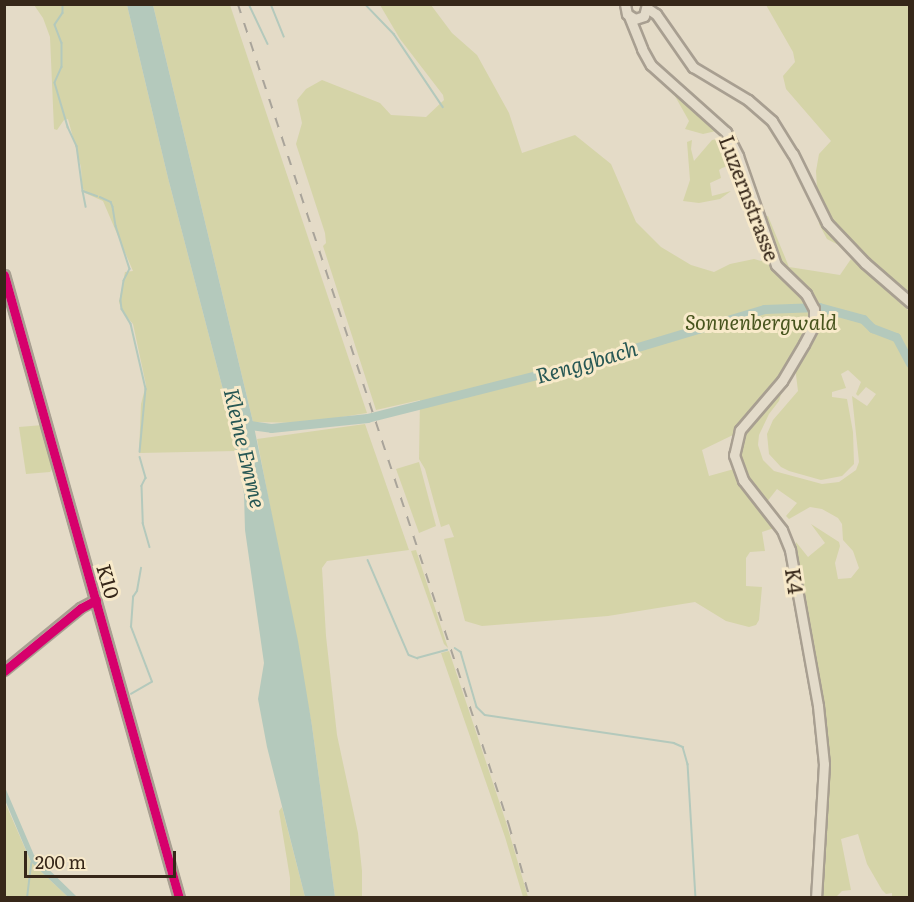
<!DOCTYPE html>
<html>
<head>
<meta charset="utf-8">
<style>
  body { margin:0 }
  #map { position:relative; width:914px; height:902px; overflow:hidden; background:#e4dbc7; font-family:Literata,serif }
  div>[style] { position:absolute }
  .green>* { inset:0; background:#d5d4a8 }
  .water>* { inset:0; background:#b4c9bc }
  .stream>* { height:1.5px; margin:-0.75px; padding:0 0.75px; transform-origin:0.75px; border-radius:0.75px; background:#b4c9bc }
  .river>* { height:9px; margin:-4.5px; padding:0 4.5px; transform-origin:4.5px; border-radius:4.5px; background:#b4c9bc }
  .roads { filter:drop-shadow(2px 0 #a89f91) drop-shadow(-2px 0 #a89f91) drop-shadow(0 2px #a89f91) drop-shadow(0 -2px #a89f91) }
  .minor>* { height:8px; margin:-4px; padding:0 4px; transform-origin:4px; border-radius:4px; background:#ebe5d9 }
  .major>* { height:9px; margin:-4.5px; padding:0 4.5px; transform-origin:4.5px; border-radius:4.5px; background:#e3dbca }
  .rail>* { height:1.5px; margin-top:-0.75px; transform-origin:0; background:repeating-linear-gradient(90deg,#a9a49a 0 10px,transparent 0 20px) }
  .cycleway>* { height:9px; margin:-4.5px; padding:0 4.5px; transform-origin:4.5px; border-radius:4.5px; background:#d6006c }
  span { translate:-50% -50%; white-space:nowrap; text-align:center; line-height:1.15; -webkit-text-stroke:6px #f8eaca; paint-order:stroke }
  .street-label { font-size:20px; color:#362719 }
  .park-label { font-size:20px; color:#47541e; font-style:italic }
  .water-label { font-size:21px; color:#275754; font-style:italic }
  .frame { position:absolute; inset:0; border:6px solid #362719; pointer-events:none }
  .scale { position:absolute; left:24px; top:851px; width:152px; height:27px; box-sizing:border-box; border:3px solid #362719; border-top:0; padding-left:8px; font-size:18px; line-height:21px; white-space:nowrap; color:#362719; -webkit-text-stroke:4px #f8eaca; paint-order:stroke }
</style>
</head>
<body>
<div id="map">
  <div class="green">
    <i style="clip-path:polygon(34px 5px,127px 5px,168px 178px,227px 405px,236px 451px,139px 453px,141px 404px,146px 385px,133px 324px,122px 311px,119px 302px,125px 272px,133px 271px,103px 201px,85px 193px,82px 186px,81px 167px,68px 119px,64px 120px,57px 130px,54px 129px,50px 37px,43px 18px)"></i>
    <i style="clip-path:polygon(153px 5px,230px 5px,367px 413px,304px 423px,253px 422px)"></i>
    <i style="clip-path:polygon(380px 5px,431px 5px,452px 33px,477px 55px,509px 113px,522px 153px,575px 135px,611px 164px,636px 222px,661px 247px,691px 265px,714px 272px,730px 264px,754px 259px,761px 261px,767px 257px,780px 277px,805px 300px,809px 312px,808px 326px,786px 369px,735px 434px,702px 450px,709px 476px,734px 469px,777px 527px,762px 532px,765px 551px,750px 552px,746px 558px,746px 586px,762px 587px,759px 620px,756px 625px,749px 627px,726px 621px,695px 602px,608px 616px,482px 626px,465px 621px,444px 539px,454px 537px,449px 524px,441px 527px,425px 469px,419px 459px,420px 400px,376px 410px,323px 246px,326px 243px,325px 233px,296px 144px,302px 123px,297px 100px,306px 89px,322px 80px,380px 103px,391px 115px,426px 117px,444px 100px,443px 95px,400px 39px)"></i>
    <i style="clip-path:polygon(766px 5px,909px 5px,909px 303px,854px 253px,827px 239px,819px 224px,816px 171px,819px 154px,831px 141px,786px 89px,783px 76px,795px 62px,793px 52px)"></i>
    <i style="clip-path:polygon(671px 89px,717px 128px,716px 131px,703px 134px,685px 129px,689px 121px)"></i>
    <i style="clip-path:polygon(723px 138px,727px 140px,741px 181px,737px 183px,731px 165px,722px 168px,719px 170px,721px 178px,710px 183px,712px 196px,731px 191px,720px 199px,699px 203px,683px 201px,690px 180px,687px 142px,692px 140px,691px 149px,694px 161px,712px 140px)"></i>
    <i style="clip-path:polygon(768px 216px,789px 267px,840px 275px,851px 259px,909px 311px,909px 897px,892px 897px,892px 893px,886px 894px,882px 890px,867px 864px,858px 834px,841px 839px,851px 890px,842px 891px,836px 897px,818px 897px,826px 785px,795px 551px,796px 542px,808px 557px,825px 543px,811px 524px,839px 542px,840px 546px,835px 563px,838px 579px,851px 578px,859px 568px,853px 551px,843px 540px,842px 524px,838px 518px,822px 509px,810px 507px,789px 519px,786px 516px,797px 503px,777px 489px,766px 503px,745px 476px,737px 456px,743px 433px,784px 384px,779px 401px,769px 414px,759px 435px,758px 445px,763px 460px,774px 471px,822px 484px,839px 482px,856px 470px,859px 462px,852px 396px,867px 406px,876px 394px,866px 387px,858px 396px,856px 394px,861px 382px,848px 370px,841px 374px,846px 388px,832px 392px,832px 397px,847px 399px,853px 432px,854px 464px,842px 476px,821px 480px,789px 471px,781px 467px,769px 454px,767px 434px,773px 420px,798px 391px,795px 367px,817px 327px,818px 313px,782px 268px,763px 217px)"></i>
    <i style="clip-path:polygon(365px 424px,409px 550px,327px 561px,322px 568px,326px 636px,337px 735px,358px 833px,362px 871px,362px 897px,335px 897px,312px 726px,257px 439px)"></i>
    <i style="clip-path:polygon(43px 425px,54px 467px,50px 472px,26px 474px,19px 427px)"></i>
    <i style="clip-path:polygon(419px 462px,436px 526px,419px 533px,396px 469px)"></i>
    <i style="clip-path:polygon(416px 550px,448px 648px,444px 644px,411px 551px)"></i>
    <i style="clip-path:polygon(449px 651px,506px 822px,528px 897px,523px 897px,505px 837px,441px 653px)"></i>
    <i style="clip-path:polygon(4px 800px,31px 862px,68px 897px,5px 897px)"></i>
    <i style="clip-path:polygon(282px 807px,305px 897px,290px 897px,290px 878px,279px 811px)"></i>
  </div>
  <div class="water">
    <i style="clip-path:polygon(127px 5px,153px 5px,253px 422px,298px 641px,312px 726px,335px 897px,305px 897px,267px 747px,258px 699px,264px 663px,245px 530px,244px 494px,227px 405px,168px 178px)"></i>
    <i style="clip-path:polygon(4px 785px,34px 855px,77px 897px,68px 897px,31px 862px,5px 800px)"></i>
  </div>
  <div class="stream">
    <i style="left:63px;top:4px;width:9px;rotate:90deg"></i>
    <i style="left:63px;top:13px;width:14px;rotate:124deg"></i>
    <i style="left:55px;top:25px;width:19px;rotate:69deg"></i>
    <i style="left:62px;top:43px;width:24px;rotate:90deg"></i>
    <i style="left:62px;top:67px;width:17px;rotate:114deg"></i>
    <i style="left:55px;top:83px;width:46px;rotate:73.5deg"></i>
    <i style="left:68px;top:127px;width:21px;rotate:65deg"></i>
    <i style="left:77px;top:146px;width:45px;rotate:82.4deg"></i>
    <i style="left:83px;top:191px;width:15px;rotate:20deg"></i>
    <i style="left:249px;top:4px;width:44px;rotate:64.6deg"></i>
    <i style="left:271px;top:4px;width:35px;rotate:68deg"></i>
    <i style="left:365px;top:4px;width:42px;rotate:46deg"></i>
    <i style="left:394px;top:34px;width:88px;rotate:56.1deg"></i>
    <i style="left:83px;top:191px;width:16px;rotate:79deg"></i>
    <i style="left:100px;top:197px;width:12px;rotate:24deg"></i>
    <i style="left:111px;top:202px;width:5px;rotate:68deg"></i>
    <i style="left:113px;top:207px;width:19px;rotate:81deg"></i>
    <i style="left:116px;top:226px;width:45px;rotate:72deg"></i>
    <i style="left:130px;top:269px;width:13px;rotate:117deg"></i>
    <i style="left:124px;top:281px;width:20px;rotate:99deg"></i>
    <i style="left:121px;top:301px;width:8px;rotate:83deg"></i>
    <i style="left:122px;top:309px;width:17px;rotate:59deg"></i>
    <i style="left:131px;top:324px;width:67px;rotate:77deg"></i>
    <i style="left:146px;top:389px;width:63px;rotate:95.4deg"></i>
    <i style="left:140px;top:457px;width:22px;rotate:74deg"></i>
    <i style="left:146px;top:478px;width:9px;rotate:117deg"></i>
    <i style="left:142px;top:486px;width:37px;rotate:88deg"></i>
    <i style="left:143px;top:523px;width:25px;rotate:74deg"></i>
    <i style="left:368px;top:560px;width:103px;rotate:66.7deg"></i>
    <i style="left:409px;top:655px;width:9px;rotate:21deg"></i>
    <i style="left:417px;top:658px;width:31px;rotate:-15deg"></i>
    <i style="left:455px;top:648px;width:7px;rotate:34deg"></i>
    <i style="left:461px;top:652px;width:57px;rotate:73.8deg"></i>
    <i style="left:477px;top:707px;width:11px;rotate:45deg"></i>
    <i style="left:485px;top:715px;width:191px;rotate:8.4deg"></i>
    <i style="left:674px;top:743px;width:10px;rotate:24deg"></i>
    <i style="left:683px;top:747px;width:18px;rotate:74deg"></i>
    <i style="left:688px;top:764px;width:134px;rotate:86.6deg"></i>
    <i style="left:131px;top:694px;width:24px;rotate:-30deg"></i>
    <i style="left:152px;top:682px;width:59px;rotate:-110.9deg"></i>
    <i style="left:131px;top:627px;width:30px;rotate:-86deg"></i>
    <i style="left:133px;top:597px;width:7px;rotate:-56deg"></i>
    <i style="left:137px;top:591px;width:23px;rotate:-80deg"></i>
    <i style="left:27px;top:898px;width:35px;rotate:-83deg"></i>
  </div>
  <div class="river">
    <i style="left:243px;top:424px;width:28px;rotate:8deg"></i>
    <i style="left:271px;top:428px;width:97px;rotate:-5.9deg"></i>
    <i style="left:367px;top:418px;width:221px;rotate:-14.2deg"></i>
    <i style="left:581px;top:364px;width:191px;rotate:-16.7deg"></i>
    <i style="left:764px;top:309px;width:55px;rotate:-2.1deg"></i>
    <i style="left:819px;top:307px;width:46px;rotate:15.3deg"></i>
    <i style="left:863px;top:319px;width:13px;rotate:45deg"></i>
    <i style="left:872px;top:328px;width:26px;rotate:21deg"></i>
    <i style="left:896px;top:337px;width:30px;rotate:62deg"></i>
  </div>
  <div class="roads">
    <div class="minor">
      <i style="left:4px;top:671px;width:99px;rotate:-39.3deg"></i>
      <i style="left:81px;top:608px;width:17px;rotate:-28deg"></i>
    </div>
    <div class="major">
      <i style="left:625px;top:4px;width:10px;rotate:79deg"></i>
      <i style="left:627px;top:14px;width:9px;rotate:32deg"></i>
      <i style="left:635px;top:19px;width:9px;rotate:-18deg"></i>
      <i style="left:644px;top:16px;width:12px;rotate:-76deg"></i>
      <i style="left:647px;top:8px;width:11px;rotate:34deg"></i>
      <i style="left:656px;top:14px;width:65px;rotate:55.1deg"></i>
      <i style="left:693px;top:67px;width:64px;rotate:31deg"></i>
      <i style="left:748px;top:100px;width:32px;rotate:41deg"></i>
      <i style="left:772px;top:121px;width:39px;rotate:58deg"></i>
      <i style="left:793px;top:154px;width:77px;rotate:63.8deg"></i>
      <i style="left:827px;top:223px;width:55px;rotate:46.5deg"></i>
      <i style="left:865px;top:263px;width:60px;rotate:40.9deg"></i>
      <i style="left:629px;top:16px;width:35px;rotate:68deg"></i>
      <i style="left:642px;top:49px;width:18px;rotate:61deg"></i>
      <i style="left:651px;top:65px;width:101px;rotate:41.8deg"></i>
      <i style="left:726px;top:132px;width:27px;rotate:63deg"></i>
      <i style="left:738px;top:156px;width:115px;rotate:70.8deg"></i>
      <i style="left:776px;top:265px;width:42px;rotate:44deg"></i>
      <i style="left:806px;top:294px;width:17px;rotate:62deg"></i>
      <i style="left:814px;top:309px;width:16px;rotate:90deg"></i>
      <i style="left:814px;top:325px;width:21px;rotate:118deg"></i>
      <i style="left:804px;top:344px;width:43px;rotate:120.7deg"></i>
      <i style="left:782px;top:381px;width:65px;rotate:130.6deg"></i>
      <i style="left:740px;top:430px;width:26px;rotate:103deg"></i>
      <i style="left:734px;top:455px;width:27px;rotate:70deg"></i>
      <i style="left:743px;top:480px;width:63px;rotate:52deg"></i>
      <i style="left:782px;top:530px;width:22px;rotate:68deg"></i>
      <i style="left:790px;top:550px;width:158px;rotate:79.8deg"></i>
      <i style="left:818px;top:706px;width:58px;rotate:84.1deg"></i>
      <i style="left:824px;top:764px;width:134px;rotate:93.4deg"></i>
      <i style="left:4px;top:275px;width:647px;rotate:74.31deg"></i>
    </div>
  </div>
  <div class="rail">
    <i style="left:238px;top:4px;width:865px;rotate:71.73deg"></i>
    <i style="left:509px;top:825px;width:76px;rotate:74deg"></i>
  </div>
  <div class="cycleway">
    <i style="left:4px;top:275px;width:647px;rotate:74.31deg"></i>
    <i style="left:4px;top:671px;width:99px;rotate:-39.3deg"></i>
    <i style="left:81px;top:608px;width:17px;rotate:-28deg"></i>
  </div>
  <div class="street-label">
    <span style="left:750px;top:198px;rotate:69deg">Luzernstrasse</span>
    <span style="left:109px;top:581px;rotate:74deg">K10</span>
    <span style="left:795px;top:581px;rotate:82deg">K4</span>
  </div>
  <div class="park-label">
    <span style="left:761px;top:321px">Sonnenbergwald</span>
  </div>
  <div class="water-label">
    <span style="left:586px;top:361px;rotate:-16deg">Renggbach</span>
    <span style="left:246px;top:448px;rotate:77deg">Kleine Emme</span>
  </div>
  <div class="frame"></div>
  <div class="scale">200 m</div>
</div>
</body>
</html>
